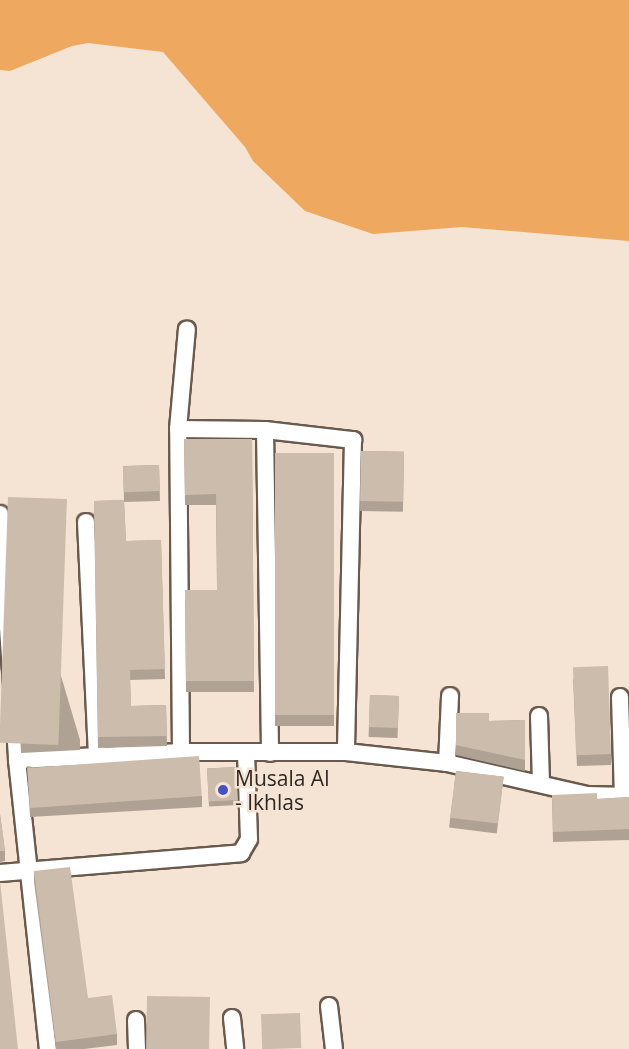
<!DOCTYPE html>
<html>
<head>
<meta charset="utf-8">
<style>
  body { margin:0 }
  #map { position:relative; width:629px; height:1049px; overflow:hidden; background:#f5e4d4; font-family:"Open Sans",sans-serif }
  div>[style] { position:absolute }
  .forest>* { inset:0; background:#eea860 }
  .roads { filter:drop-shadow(2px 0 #695a4d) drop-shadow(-2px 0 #695a4d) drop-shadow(0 2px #695a4d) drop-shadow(0 -2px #695a4d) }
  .minor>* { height:16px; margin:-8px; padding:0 8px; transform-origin:8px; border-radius:8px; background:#fff }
  .wall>* { inset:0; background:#afa294; transform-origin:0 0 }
  .building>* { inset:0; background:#ccbcac; transform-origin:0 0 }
  .dots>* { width:16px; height:16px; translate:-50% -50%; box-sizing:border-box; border:3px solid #f5e4d4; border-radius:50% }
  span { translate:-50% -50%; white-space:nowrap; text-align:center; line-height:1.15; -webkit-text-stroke:5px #f5e4d4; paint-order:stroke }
  .poi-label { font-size:21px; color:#2f2822 }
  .left { translate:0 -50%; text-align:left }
</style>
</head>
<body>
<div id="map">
  <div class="forest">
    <i style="clip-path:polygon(0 0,629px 0,629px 241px,462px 227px,373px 234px,305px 211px,253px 161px,245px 147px,163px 52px,88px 43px,72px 46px,10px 71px,0 70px)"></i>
  </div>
  <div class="roads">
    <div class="minor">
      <i style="left:178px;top:429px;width:87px;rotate:0.7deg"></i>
      <i style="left:265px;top:430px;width:89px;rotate:6.5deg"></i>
      <i style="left:353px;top:440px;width:312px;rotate:91.3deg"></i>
      <i style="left:265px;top:430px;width:323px;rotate:89.1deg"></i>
      <i style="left:0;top:514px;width:247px;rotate:86deg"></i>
      <i style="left:17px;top:760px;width:291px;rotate:83.9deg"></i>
      <i style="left:86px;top:522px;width:234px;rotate:87.3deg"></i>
      <i style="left:620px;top:697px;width:99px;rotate:88.3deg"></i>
      <i style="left:539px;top:716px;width:66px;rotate:88.3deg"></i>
      <i style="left:181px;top:752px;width:323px;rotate:-90.5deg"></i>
      <i style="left:178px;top:429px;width:100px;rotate:-84.9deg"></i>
      <i style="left:17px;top:760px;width:164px;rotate:-2.8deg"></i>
      <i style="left:181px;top:752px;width:165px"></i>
      <i style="left:346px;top:752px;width:102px;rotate:6.2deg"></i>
      <i style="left:447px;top:763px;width:144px;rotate:12.9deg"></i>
      <i style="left:587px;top:795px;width:42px;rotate:1.4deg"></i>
      <i style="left:447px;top:763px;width:67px;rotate:-87.4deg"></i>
      <i style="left:0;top:873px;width:242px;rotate:-4.7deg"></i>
      <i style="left:241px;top:853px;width:16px;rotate:-60deg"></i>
      <i style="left:249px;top:839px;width:86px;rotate:-92deg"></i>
      <i style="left:329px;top:1006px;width:43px;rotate:83.4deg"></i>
      <i style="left:232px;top:1018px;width:31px;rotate:84deg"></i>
      <i style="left:136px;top:1020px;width:29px;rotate:88deg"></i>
    </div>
  </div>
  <div class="wall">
    <i style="clip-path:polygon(184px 439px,252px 439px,254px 692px,186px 692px,185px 590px,217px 590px,216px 505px,185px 505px)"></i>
    <i style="left:361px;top:451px;width:43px;height:60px;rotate:1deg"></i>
    <i style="left:275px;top:453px;width:59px;height:273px"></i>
    <i style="clip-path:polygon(159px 465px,160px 501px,124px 502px,126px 541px,161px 540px,165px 679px,130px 680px,131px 706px,166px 705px,167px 746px,98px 748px,94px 501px,124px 500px,123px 466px)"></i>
    <i style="clip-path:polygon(8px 497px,80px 740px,80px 750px,21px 753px)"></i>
    <i style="clip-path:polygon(573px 678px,611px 754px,611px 765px,577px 766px)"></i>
    <i style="left:370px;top:695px;width:29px;height:42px;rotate:2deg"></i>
    <i style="clip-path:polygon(456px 713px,489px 721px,525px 720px,525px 771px,456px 755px)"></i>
    <i style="clip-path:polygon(27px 766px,202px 796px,202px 807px,30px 817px)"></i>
    <i style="left:236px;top:767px;width:38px;height:29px;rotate:87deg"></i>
    <i style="left:456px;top:771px;width:48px;height:57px;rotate:7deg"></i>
    <i style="clip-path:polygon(552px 795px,597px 799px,629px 797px,629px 840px,553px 842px)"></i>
    <i style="clip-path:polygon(0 814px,5px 851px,5px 861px,0 862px)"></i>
    <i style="clip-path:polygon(34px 871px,88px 998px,117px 1034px,117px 1045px,84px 1049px,56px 1049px,34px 882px)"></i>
  </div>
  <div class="building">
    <i style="clip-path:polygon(184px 439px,252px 439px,254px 681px,186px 681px,185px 590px,217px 590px,217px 567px,216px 494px,185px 495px)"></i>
    <i style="left:361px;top:451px;width:43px;height:50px;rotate:1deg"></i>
    <i style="left:275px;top:453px;width:59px;height:262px"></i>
    <i style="left:159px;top:465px;width:26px;height:36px;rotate:88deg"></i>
    <i style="left:8px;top:497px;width:59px;height:246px;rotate:2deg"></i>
    <i style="clip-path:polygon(124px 500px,126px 541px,161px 540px,165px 669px,130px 670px,131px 706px,166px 705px,167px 736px,98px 737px,94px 501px)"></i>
    <i style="left:608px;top:666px;width:88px;height:35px;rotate:88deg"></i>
    <i style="left:370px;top:695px;width:29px;height:32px;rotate:2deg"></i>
    <i style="clip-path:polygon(456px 713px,489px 713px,489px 721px,525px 720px,525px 760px,456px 745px)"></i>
    <i style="left:199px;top:756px;width:40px;height:172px;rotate:86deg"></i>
    <i style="left:236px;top:767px;width:33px;height:29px;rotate:87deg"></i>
    <i style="left:456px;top:771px;width:48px;height:47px;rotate:7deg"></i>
    <i style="clip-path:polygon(597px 793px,597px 799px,629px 797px,629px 829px,553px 832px,552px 795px)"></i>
    <i style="clip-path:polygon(0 814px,5px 851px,0 851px)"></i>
    <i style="clip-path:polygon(70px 867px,88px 998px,112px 995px,117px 1034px,56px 1042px,34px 871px)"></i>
    <i style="clip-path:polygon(0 881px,18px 1049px,0 1049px)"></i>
    <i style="left:147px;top:996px;width:63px;height:53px;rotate:1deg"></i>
    <i style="left:300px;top:1013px;width:35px;height:39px;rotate:88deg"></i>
  </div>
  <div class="dots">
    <i style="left:223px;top:790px;background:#4850c5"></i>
  </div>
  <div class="poi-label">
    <span class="left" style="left:235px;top:790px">Musala Al<br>- Ikhlas</span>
  </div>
</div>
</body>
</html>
